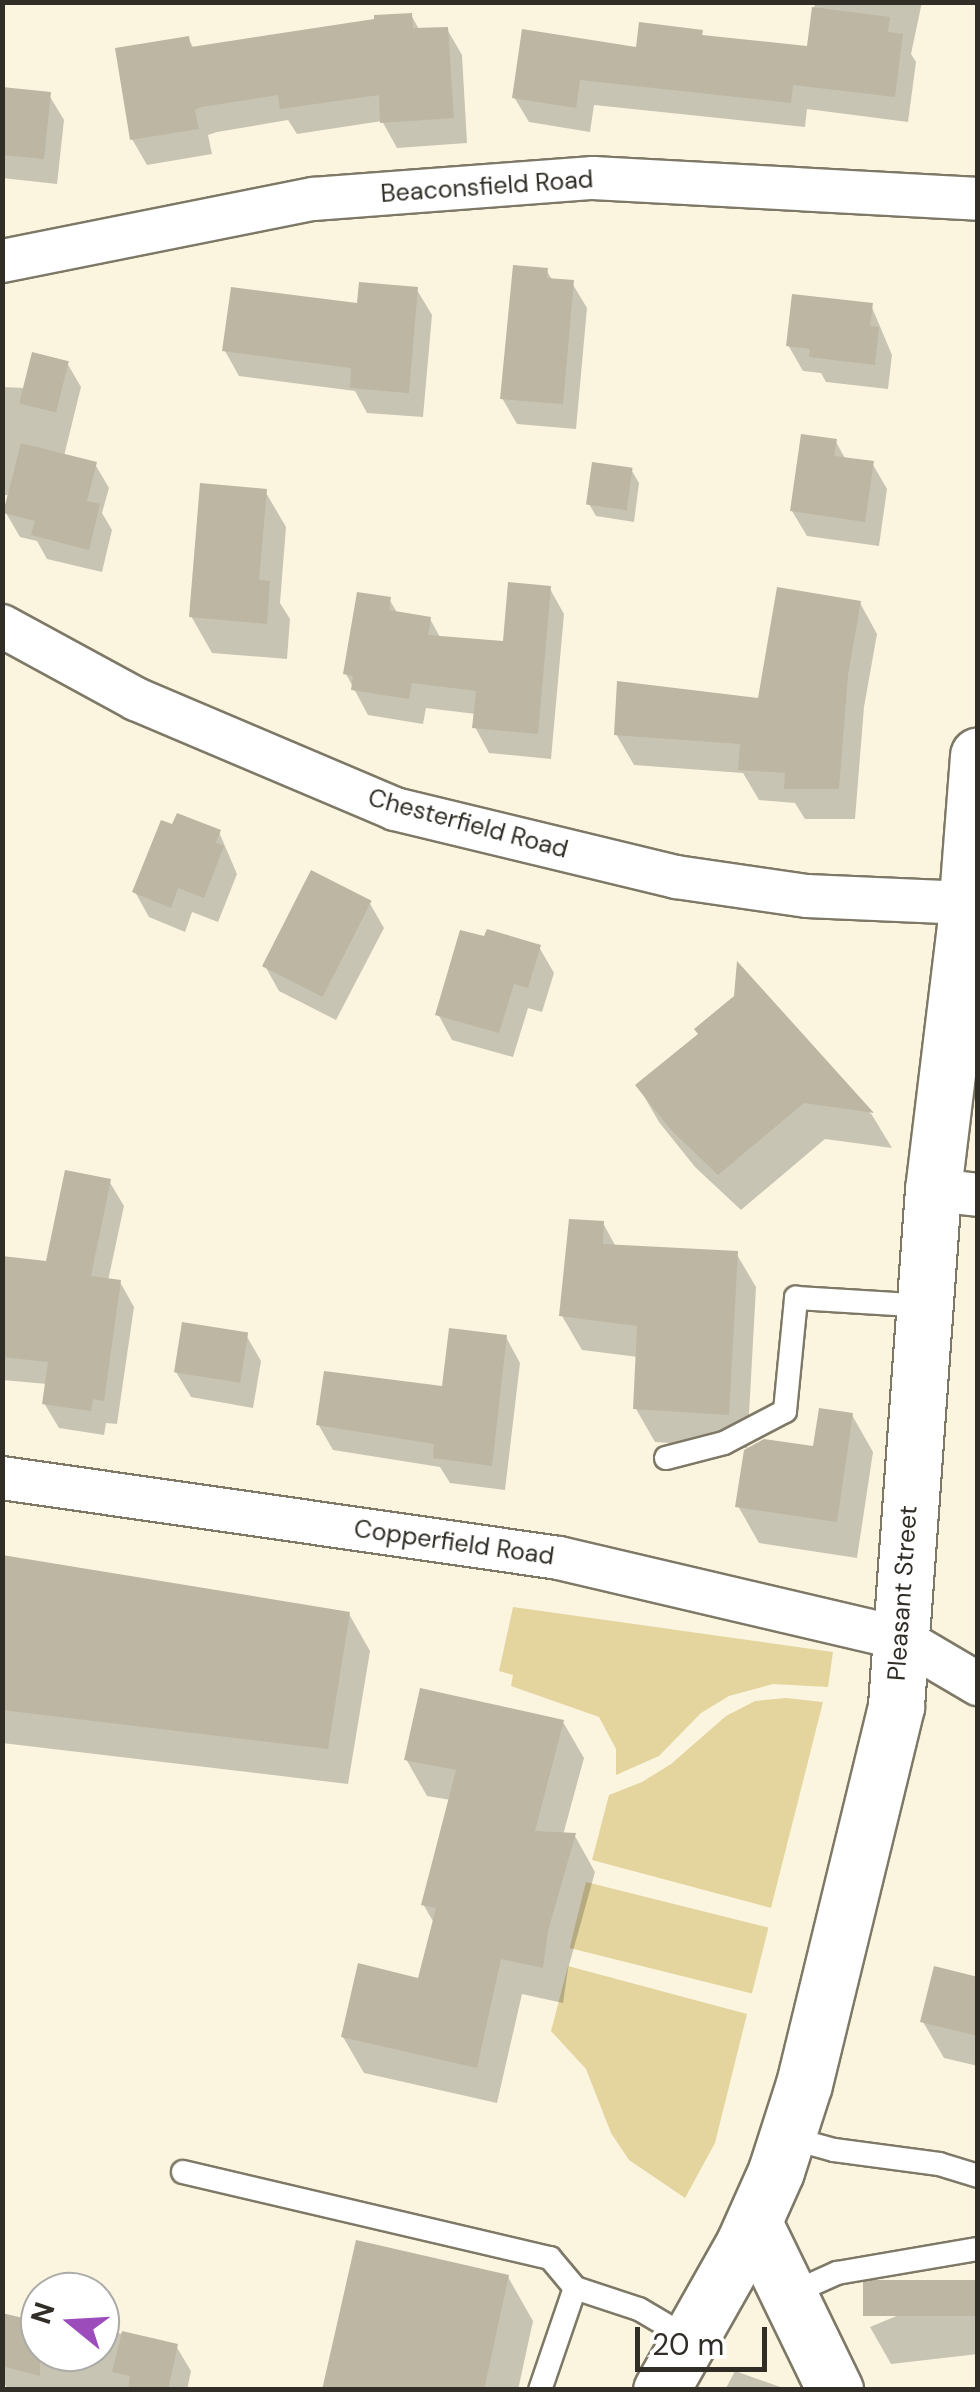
<!DOCTYPE html>
<html>
<head>
<meta charset="utf-8">
<style>
  body { margin:0 }
  #map { position:relative; width:980px; height:2392px; overflow:hidden; background:#fbf5e0; font-family:"DM Sans",sans-serif }
  div>[style] { position:absolute }
  .green>* { inset:0; background:#e4d59f; transform-origin:0 0 }
  .shadow>* { inset:0; background:#0003 }
  .building>* { inset:0; background:#bcb6a3; transform-origin:0 0 }
  .roads { filter:drop-shadow(2px 0 #7e7967) drop-shadow(-2px 0 #7e7967) drop-shadow(0 2px #7e7967) drop-shadow(0 -2px #7e7967) }
  .lane>* { height:22px; margin:-11px; padding:0 11px; transform-origin:11px; border-radius:11px; background:#fff }
  .street>* { height:42px; margin:-21px; padding:0 21px; transform-origin:21px; border-radius:21px; background:#fff }
  .secondary>* { height:55px; margin:-27.5px; padding:0 27.5px; transform-origin:27.5px; border-radius:27.5px; background:#fff }
  span { translate:-50% -50%; white-space:nowrap; text-align:center; line-height:1.15; -webkit-text-stroke:9px #fff; paint-order:stroke }
  .street-label { font-size:25px; color:#302e26 }
  .frame { position:absolute; inset:0; border:5px solid #302e26; pointer-events:none }
  .north { position:absolute; left:20px; top:2272px; width:100px; height:100px; box-sizing:border-box; background:#fff; border:2px solid #acaba8; border-radius:50%; rotate:288deg; font-size:28px; font-weight:700; line-height:40px; text-align:center; color:#302e26 }
  .north::after { content:''; display:block; margin:auto; width:35px; height:45px; background:#9d4cbc; clip-path:polygon(50% 0,100% 100%,50% 72%,0 100%) }
  .scale { position:absolute; left:635px; top:2327px; width:132px; height:45px; box-sizing:border-box; border:5px solid #302e26; border-top:0; padding-left:12px; font-size:30px; line-height:35px; white-space:nowrap; color:#302e26; -webkit-text-stroke:8px #fff; paint-order:stroke }
</style>
</head>
<body>
<div id="map">
  <div class="green">
    <i style="clip-path:polygon(513px 1607px,833px 1652px,828px 1687px,773px 1684px,729px 1696px,701px 1713px,659px 1756px,616px 1775px,616px 1749px,599px 1717px,511px 1686px,513px 1675px,499px 1671px)"></i>
    <i style="clip-path:polygon(786px 1698px,823px 1702px,771px 1908px,592px 1860px,609px 1795px,642px 1782px,671px 1764px,726px 1716px,755px 1701px)"></i>
    <i style="left:586px;top:1882px;width:188px;height:68px;rotate:14deg"></i>
    <i style="clip-path:polygon(568px 1966px,747px 2014px,715px 2143px,685px 2198px,629px 2160px,611px 2133px,586px 2069px,551px 2031px)"></i>
  </div>
  <div class="shadow">
    <i style="clip-path:polygon(815px 2px,922px 2px,911px 54px,916px 62px,908px 122px,807px 109px,805px 127px,594px 105px,590px 132px,529px 122px,514px 97px,638px 50px,701px 32px,704px 38px,809px 49px)"></i>
    <i style="clip-path:polygon(411px 15px,420px 31px,447px 29px,462px 55px,467px 143px,397px 148px,382px 121px,297px 134px,288px 120px,217px 132px,208px 135px,212px 154px,147px 165px,132px 139px,188px 38px,194px 49px)"></i>
    <i style="clip-path:polygon(2px 90px,49px 95px,64px 120px,57px 184px,2px 178px)"></i>
    <i style="clip-path:polygon(546px 270px,553px 281px,572px 283px,587px 308px,576px 429px,517px 424px,502px 398px)"></i>
    <i style="clip-path:polygon(417px 290px,432px 315px,423px 417px,367px 413px,355px 391px,239px 376px,225px 351px)"></i>
    <i style="clip-path:polygon(871px 305px,892px 355px,888px 389px,826px 382px,821px 373px,803px 371px,788px 345px)"></i>
    <i style="clip-path:polygon(67px 363px,81px 387px,64px 456px,95px 464px,109px 488px,102px 513px,112px 530px,102px 572px,47px 559px,37px 541px,20px 537px,6px 513px,11px 495px,2px 495px,2px 387px,26px 388px)"></i>
    <i style="clip-path:polygon(836px 442px,846px 460px,872px 463px,887px 489px,879px 546px,807px 536px,792px 511px)"></i>
    <i style="clip-path:polygon(632px 471px,639px 483px,634px 522px,596px 516px,589px 504px)"></i>
    <i style="clip-path:polygon(265px 491px,286px 527px,280px 603px,290px 619px,287px 659px,212px 653px,191px 616px)"></i>
    <i style="clip-path:polygon(550px 589px,564px 614px,551px 759px,489px 753px,475px 727px,476px 714px,426px 708px,423px 724px,368px 715px,346px 674px,389px 599px,398px 614px,430px 619px,441px 639px,505px 643px)"></i>
    <i style="clip-path:polygon(860px 603px,877px 634px,864px 707px,855px 819px,805px 819px,795px 803px,759px 800px,743px 773px,634px 765px,616px 734px,760px 701px)"></i>
    <i style="clip-path:polygon(219px 832px,237px 874px,218px 922px,192px 912px,185px 932px,149px 917px,135px 892px)"></i>
    <i style="clip-path:polygon(369px 902px,384px 928px,336px 1020px,279px 991px,265px 966px)"></i>
    <i style="clip-path:polygon(539px 947px,554px 973px,542px 1012px,528px 1008px,513px 1057px,452px 1040px,438px 1014px)"></i>
    <i style="clip-path:polygon(739px 967px,872px 1115px,892px 1148px,825px 1139px,741px 1210px,695px 1167px,659px 1122px,638px 1086px,700px 1035px,737px 997px)"></i>
    <i style="clip-path:polygon(109px 1181px,124px 1206px,108px 1281px,120px 1282px,134px 1307px,117px 1424px,106px 1423px,104px 1435px,59px 1428px,44px 1403px,47px 1384px,2px 1380px,2px 1259px,48px 1264px)"></i>
    <i style="clip-path:polygon(603px 1223px,616px 1247px,736px 1253px,756px 1287px,747px 1451px,816px 1449px,852px 1415px,873px 1452px,857px 1558px,759px 1543px,738px 1506px,747px 1448px,655px 1442px,636px 1409px,638px 1357px,582px 1350px,562px 1316px)"></i>
    <i style="clip-path:polygon(246px 1335px,261px 1361px,253px 1408px,191px 1397px,176px 1372px)"></i>
    <i style="clip-path:polygon(506px 1337px,520px 1363px,505px 1490px,450px 1483px,440px 1467px,333px 1450px,318px 1424px,444px 1389px)"></i>
    <i style="clip-path:polygon(2px 1557px,349px 1614px,370px 1651px,348px 1784px,2px 1743px)"></i>
    <i style="clip-path:polygon(563px 1722px,584px 1758px,563px 1835px,575px 1836px,595px 1872px,568px 1969px,563px 2003px,522px 1994px,497px 2103px,364px 2073px,343px 2037px,419px 1981px,434px 1923px,423px 1904px,451px 1800px,427px 1796px,406px 1759px)"></i>
    <i style="clip-path:polygon(978px 1979px,978px 2066px,944px 2058px,923px 2022px)"></i>
    <i style="clip-path:polygon(508px 2277px,533px 2321px,518px 2390px,324px 2390px)"></i>
    <i style="clip-path:polygon(978px 2282px,978px 2354px,891px 2364px,870px 2327px)"></i>
    <i style="clip-path:polygon(2px 2320px,40px 2325px,40px 2352px,100px 2352px,100px 2329px,176px 2346px,191px 2371px,187px 2390px,7px 2388px,2px 2380px)"></i>
    <i style="clip-path:polygon(735px 2371px,789px 2390px,725px 2390px)"></i>
  </div>
  <div class="building">
    <i style="clip-path:polygon(812px 7px,890px 17px,888px 32px,903px 34px,895px 97px,793px 85px,791px 103px,580px 80px,576px 108px,512px 98px,522px 29px,636px 47px,639px 22px,703px 30px,702px 35px,807px 46px)"></i>
    <i style="clip-path:polygon(412px 13px,413px 28px,448px 27px,454px 118px,380px 123px,379px 95px,280px 109px,278px 95px,201px 107px,195px 110px,199px 129px,130px 140px,115px 48px,189px 36px,191px 47px,374px 19px,374px 15px)"></i>
    <i style="clip-path:polygon(2px 87px,51px 92px,44px 159px,2px 155px)"></i>
    <i style="clip-path:polygon(513px 265px,548px 268px,547px 278px,574px 280px,563px 404px,500px 399px)"></i>
    <i style="clip-path:polygon(359px 282px,418px 287px,409px 393px,350px 388px,351px 368px,222px 351px,231px 287px,357px 303px)"></i>
    <i style="clip-path:polygon(792px 294px,873px 303px,870px 326px,879px 327px,875px 365px,809px 357px,810px 349px,786px 346px)"></i>
    <i style="left:32px;top:352px;width:38px;height:53px;rotate:14deg"></i>
    <i style="clip-path:polygon(801px 434px,837px 439px,834px 456px,874px 461px,865px 522px,790px 511px)"></i>
    <i style="clip-path:polygon(21px 443px,97px 462px,87px 501px,100px 504px,89px 550px,31px 535px,35px 521px,3px 513px)"></i>
    <i style="left:592px;top:462px;width:41px;height:43px;rotate:8deg"></i>
    <i style="clip-path:polygon(200px 483px,267px 489px,259px 580px,270px 581px,267px 624px,189px 617px)"></i>
    <i style="clip-path:polygon(508px 582px,551px 586px,538px 734px,472px 728px,476px 691px,412px 683px,409px 699px,351px 690px,353px 676px,343px 674px,357px 592px,391px 597px,389px 610px,431px 617px,428px 635px,503px 641px)"></i>
    <i style="clip-path:polygon(777px 587px,861px 601px,848px 675px,839px 789px,784px 789px,785px 773px,738px 770px,740px 744px,614px 735px,617px 681px,758px 698px)"></i>
    <i style="clip-path:polygon(177px 813px,221px 830px,216px 843px,224px 846px,204px 898px,178px 888px,171px 908px,132px 892px,161px 820px,172px 824px)"></i>
    <i style="left:311px;top:870px;width:68px;height:108px;rotate:27deg"></i>
    <i style="clip-path:polygon(487px 929px,541px 945px,528px 988px,514px 984px,499px 1033px,435px 1015px,460px 930px,484px 936px)"></i>
    <i style="clip-path:polygon(737px 961px,874px 1113px,804px 1103px,718px 1175px,671px 1130px,635px 1085px,698px 1034px,694px 1029px,734px 996px)"></i>
    <i style="clip-path:polygon(65px 1170px,111px 1179px,91px 1276px,121px 1280px,104px 1401px,93px 1399px,91px 1411px,42px 1404px,48px 1362px,2px 1357px,2px 1256px,46px 1261px)"></i>
    <i style="clip-path:polygon(569px 1219px,604px 1221px,603px 1244px,738px 1251px,729px 1415px,633px 1409px,637px 1326px,559px 1316px)"></i>
    <i style="left:182px;top:1322px;width:67px;height:51px;rotate:9deg"></i>
    <i style="clip-path:polygon(449px 1328px,507px 1335px,492px 1466px,433px 1458px,434px 1444px,316px 1425px,324px 1371px,442px 1386px)"></i>
    <i style="clip-path:polygon(819px 1408px,853px 1413px,837px 1522px,735px 1507px,744px 1450px,764px 1439px,813px 1446px)"></i>
    <i style="clip-path:polygon(2px 1555px,350px 1612px,328px 1749px,2px 1710px)"></i>
    <i style="clip-path:polygon(420px 1688px,564px 1720px,535px 1831px,576px 1833px,548px 1931px,543px 1968px,501px 1959px,477px 2068px,341px 2037px,358px 1963px,418px 1978px,436px 1908px,421px 1905px,456px 1770px,404px 1760px)"></i>
    <i style="clip-path:polygon(934px 1966px,978px 1977px,978px 2036px,920px 2022px)"></i>
    <i style="clip-path:polygon(356px 2240px,509px 2275px,484px 2390px,322px 2390px)"></i>
    <i style="left:978px;top:2280px;width:36px;height:115px;rotate:90deg"></i>
    <i style="clip-path:polygon(2px 2313px,40px 2322px,40px 2376px,2px 2366px)"></i>
    <i style="clip-path:polygon(122px 2331px,178px 2344px,168px 2390px,128px 2390px,130px 2376px,112px 2372px)"></i>
  </div>
  <div class="roads">
    <div class="lane">
      <i style="left:666px;top:1458px;width:60px;rotate:-14.5deg"></i>
      <i style="left:724px;top:1443px;width:69px;rotate:-27.7deg"></i>
      <i style="left:785px;top:1411px;width:114px;rotate:-84.4deg"></i>
      <i style="left:796px;top:1298px;width:129px;rotate:3.5deg"></i>
      <i style="left:787px;top:2137px;width:49px;rotate:15.5deg"></i>
      <i style="left:834px;top:2150px;width:106px;rotate:7.6deg"></i>
      <i style="left:939px;top:2164px;width:41px;rotate:17.1deg"></i>
      <i style="left:183px;top:2172px;width:377px;rotate:13.2deg"></i>
      <i style="left:550px;top:2258px;width:39px;rotate:50deg"></i>
      <i style="left:788px;top:2295px;width:54px;rotate:-24.2deg"></i>
      <i style="left:837px;top:2273px;width:143px;rotate:-9.7deg"></i>
      <i style="left:540px;top:2390px;width:108px;rotate:-71.1deg"></i>
      <i style="left:575px;top:2288px;width:67px;rotate:18.2deg"></i>
      <i style="left:639px;top:2309px;width:59px;rotate:30.5deg"></i>
    </div>
    <div class="street">
      <i style="left:2px;top:261px;width:317px;rotate:-11.3deg"></i>
      <i style="left:313px;top:199px;width:281px;rotate:-4.3deg"></i>
      <i style="left:593px;top:178px;width:386px;rotate:3.1deg"></i>
      <i style="left:2px;top:626px;width:153px;rotate:28.6deg"></i>
      <i style="left:136px;top:699px;width:281px;rotate:23deg"></i>
      <i style="left:395px;top:809px;width:289px;rotate:13.6deg"></i>
      <i style="left:676px;top:877px;width:132px;rotate:8.3deg"></i>
      <i style="left:807px;top:896px;width:160px;rotate:2.5deg"></i>
      <i style="left:933px;top:1190px;width:45px;rotate:6.3deg"></i>
      <i style="left:2px;top:1478px;width:563px;rotate:8.17deg"></i>
      <i style="left:559px;top:1558px;width:350px;rotate:13.2deg"></i>
      <i style="left:900px;top:1638px;width:91px;rotate:30.5deg"></i>
    </div>
    <div class="secondary">
      <i style="left:754px;top:2223px;width:186px;rotate:64.1deg"></i>
      <i style="left:661px;top:2390px;width:169px;rotate:-60.5deg"></i>
      <i style="left:744px;top:2243px;width:79px;rotate:-66deg"></i>
      <i style="left:776px;top:2171px;width:91px;rotate:-72.2deg"></i>
      <i style="left:804px;top:2084px;width:389px;rotate:-76.3deg"></i>
      <i style="left:896px;top:1706px;width:517px;rotate:-85.9deg"></i>
      <i style="left:933px;top:1190px;width:267px;rotate:-83.1deg"></i>
      <i style="left:965px;top:925px;width:170px;rotate:-85.6deg"></i>
    </div>
  </div>
  <div class="street-label">
    <span style="left:487px;top:187px;rotate:-4deg">Beaconsfield Road</span>
    <span style="left:468px;top:824px;rotate:15deg">Chesterfield Road</span>
    <span style="left:454px;top:1543px;rotate:8deg">Copperfield Road</span>
    <span style="left:903px;top:1593px;rotate:-86deg">Pleasant Street</span>
  </div>
  <div class="frame"></div>
  <div class="north">N</div>
  <div class="scale">20 m</div>
</div>
</body>
</html>
